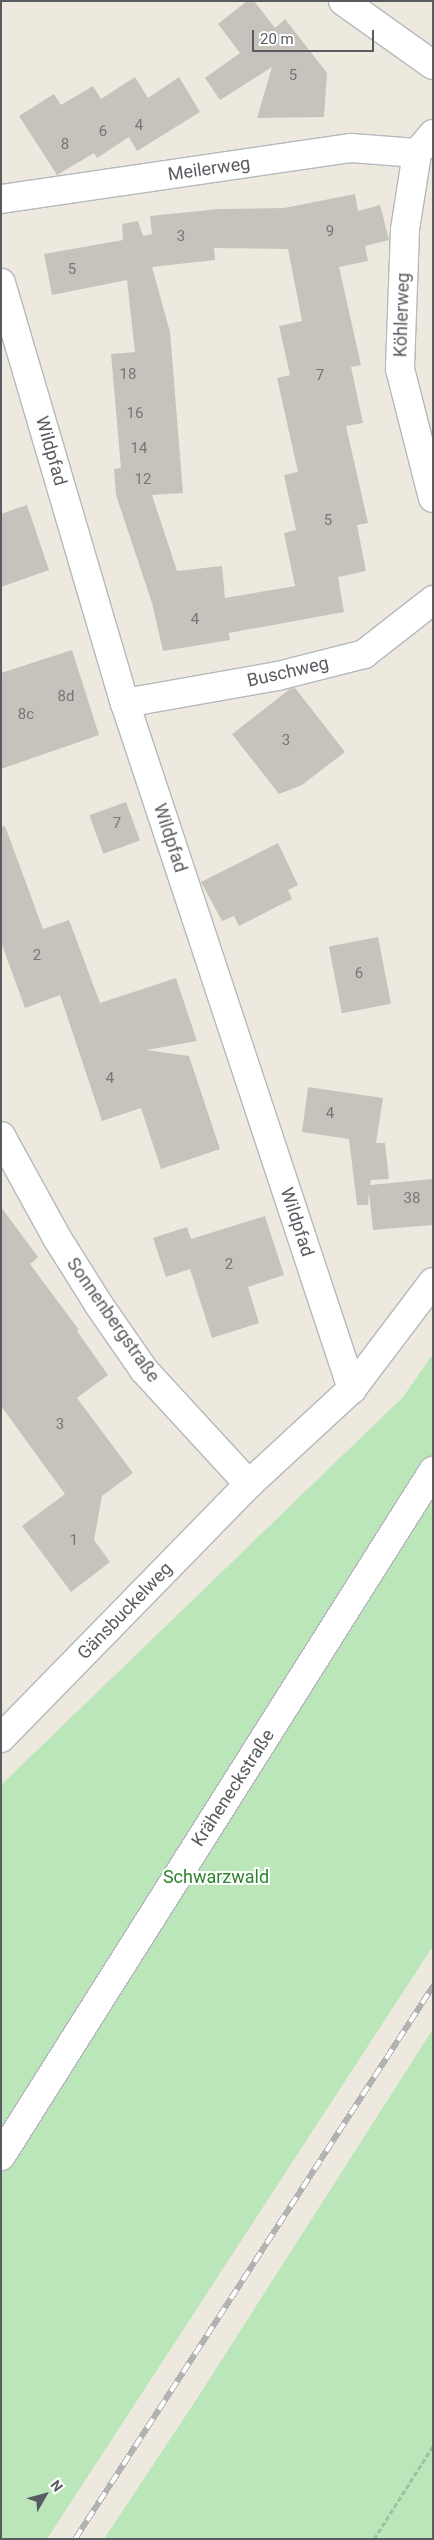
<!DOCTYPE html>
<html>
<head>
<meta charset="utf-8">
<style>
  body { margin:0 }
  #map { position:relative; width:434px; height:2540px; overflow:hidden; background:#ede9df; font-family:Roboto,sans-serif }
  div>[style] { position:absolute }
  .green>* { inset:0; background:#bbe6b9 }
  .building>* { inset:0; background:#c7c3bc; transform-origin:0 0 }
  .path>* { height:3px; margin-top:-1.5px; transform-origin:0; background:repeating-linear-gradient(90deg,#92c89f 0 5px,transparent 0 7.5px) }
  .roads { filter:drop-shadow(1px 0 #b5b8bd) drop-shadow(-1px 0 #b5b8bd) drop-shadow(0 1px #b5b8bd) drop-shadow(0 -1px #b5b8bd) }
  .street>* { height:28px; margin:-14px; padding:0 14px; transform-origin:14px; border-radius:14px; background:#fff }
  .rail>* { height:5.5px; margin-top:-2.75px; transform-origin:0; background:repeating-linear-gradient(90deg,#fff 0 11px,#b1b2b2 0 22px); box-sizing:border-box; border-block:1px solid #b1b2b2 }
  span { translate:-50% -50%; white-space:nowrap; text-align:center; line-height:1.15; -webkit-text-stroke:4px #fff; paint-order:stroke }
  .number-label { font-size:15px; color:#747678 }
  .number-label span { -webkit-text-stroke-width:0 }
  .street-label { font-size:18px; color:#585c61 }
  .park-label { font-size:18px; color:#2e832f }
  .frame { position:absolute; inset:0; border:2px solid #585c61; pointer-events:none }
  .north { position:absolute; left:20px; top:2470px; width:50px; height:50px; -webkit-text-stroke:4px #fff; paint-order:stroke; rotate:52deg; font-size:14px; font-weight:700; line-height:20px; text-align:center; color:#585c61 }
  .north::after { content:''; display:block; margin:auto; width:18px; height:22px; background:#585c61; clip-path:polygon(50% 0,100% 100%,50% 72%,0 100%) }
  .scale { position:absolute; left:252px; top:30px; width:122px; height:22px; box-sizing:border-box; border:2px solid #585c61; border-top:0; padding-left:6px; font-size:15px; line-height:18px; white-space:nowrap; color:#585c61; -webkit-text-stroke:4px #fff; paint-order:stroke }
</style>
</head>
<body>
<div id="map">
  <div class="green">
    <i style="clip-path:polygon(433px 1354px,433px 1946px,47px 2539px,1px 2539px,1px 1785px,403px 1397px)"></i>
    <i style="clip-path:polygon(433px 2029px,433px 2539px,104px 2539px,198px 2397px)"></i>
  </div>
  <div class="building">
    <i style="clip-path:polygon(247px 1px,254px 1px,275px 28px,285px 19px,327px 73px,324px 117px,257px 118px,272px 67px,220px 100px,205px 78px,240px 53px,218px 24px)"></i>
    <i style="clip-path:polygon(135px 77px,148px 98px,179px 77px,200px 112px,137px 151px,129px 137px,97px 158px,94px 153px,57px 175px,19px 116px,54px 94px,61px 105px,93px 86px,101px 99px)"></i>
    <i style="clip-path:polygon(evenodd,355px 194px,358px 211px,380px 205px,389px 240px,365px 246px,368px 261px,339px 267px,361px 365px,351px 367px,363px 423px,346px 426px,368px 523px,357px 525px,366px 571px,338px 577px,344px 612px,229px 633px,230px 640px,163px 651px,152px 603px,116px 495px,114px 469px,121px 468px,111px 354px,135px 352px,127px 280px,52px 295px,44px 254px,123px 240px,122px 224px,138px 221px,143px 236px,152px 234px,150px 216px,219px 209px,284px 208px,355px 194px,214px 248px,288px 249px,302px 321px,279px 326px,290px 375px,277px 378px,298px 472px,284px 475px,296px 530px,284px 533px,295px 586px,225px 598px,222px 566px,177px 571px,152px 495px,183px 493px,170px 332px,152px 267px,215px 260px,214px 248px)"></i>
    <i style="clip-path:polygon(27px 505px,49px 570px,1px 587px,1px 514px)"></i>
    <i style="clip-path:polygon(72px 650px,99px 735px,1px 769px,1px 673px)"></i>
    <i style="clip-path:polygon(295px 688px,345px 752px,302px 785px,279px 794px,232px 734px,290px 689px)"></i>
    <i style="left:126px;top:802px;width:41px;height:39px;rotate:70deg"></i>
    <i style="clip-path:polygon(5px 826px,43px 929px,69px 920px,100px 1003px,176px 978px,197px 1041px,146px 1050px,189px 1056px,220px 1149px,161px 1169px,141px 1108px,102px 1121px,60px 995px,25px 1008px,1px 942px,1px 827px)"></i>
    <i style="clip-path:polygon(278px 843px,298px 885px,288px 890px,292px 899px,239px 926px,234px 916px,222px 921px,201px 882px)"></i>
    <i style="left:378px;top:937px;width:68px;height:50px;rotate:79deg"></i>
    <i style="clip-path:polygon(308px 1087px,383px 1098px,376px 1143px,385px 1143px,389px 1179px,371px 1180px,370px 1185px,433px 1179px,433px 1225px,373px 1230px,369px 1192px,368px 1205px,357px 1205px,349px 1139px,302px 1132px)"></i>
    <i style="clip-path:polygon(1px 1207px,38px 1257px,30px 1264px,79px 1330px,77px 1331px,108px 1375px,77px 1398px,133px 1473px,102px 1496px,94px 1540px,110px 1562px,71px 1592px,22px 1526px,65px 1494px,1px 1406px)"></i>
    <i style="clip-path:polygon(265px 1216px,284px 1275px,248px 1287px,259px 1323px,212px 1338px,190px 1269px,166px 1277px,153px 1238px,187px 1227px,191px 1239px)"></i>
  </div>
  <div class="path">
    <i style="left:374px;top:2539px;width:110px;rotate:-57.6deg"></i>
  </div>
  <div class="roads">
    <div class="street">
      <i style="left:343px;top:1px;width:110px;rotate:35.4deg"></i>
      <i style="left:433px;top:134px;width:25px;rotate:130deg"></i>
      <i style="left:417px;top:153px;width:78px;rotate:98.9deg"></i>
      <i style="left:405px;top:230px;width:139px;rotate:92.1deg"></i>
      <i style="left:400px;top:369px;width:133px;rotate:75.7deg"></i>
      <i style="left:1px;top:199px;width:354px;rotate:-8.3deg"></i>
      <i style="left:351px;top:148px;width:66px;rotate:4.3deg"></i>
      <i style="left:1px;top:283px;width:438px;rotate:73.6deg"></i>
      <i style="left:125px;top:703px;width:723px;rotate:71.69deg"></i>
      <i style="left:125px;top:703px;width:155px;rotate:-10deg"></i>
      <i style="left:278px;top:676px;width:89px;rotate:-14.3deg"></i>
      <i style="left:364px;top:654px;width:88px;rotate:-38deg"></i>
      <i style="left:1px;top:1136px;width:116px;rotate:61.2deg"></i>
      <i style="left:57px;top:1238px;width:79px;rotate:57.9deg"></i>
      <i style="left:99px;top:1305px;width:79px;rotate:55.3deg"></i>
      <i style="left:144px;top:1370px;width:155px;rotate:47.4deg"></i>
      <i style="left:1px;top:1738px;width:355px;rotate:-45.7deg"></i>
      <i style="left:249px;top:1484px;width:140px;rotate:-42.7deg"></i>
      <i style="left:352px;top:1389px;width:134px;rotate:-52.9deg"></i>
      <i style="left:1px;top:2156px;width:810px;rotate:-57.76deg"></i>
    </div>
  </div>
  <div class="rail">
    <i style="left:75px;top:2539px;width:659px;rotate:-57.08deg"></i>
  </div>
  <div class="number-label">
    <span style="left:293px;top:76px">5</span>
    <span style="left:139px;top:126px">4</span>
    <span style="left:103px;top:132px">6</span>
    <span style="left:65px;top:145px">8</span>
    <span style="left:330px;top:232px">9</span>
    <span style="left:181px;top:237px">3</span>
    <span style="left:72px;top:270px">5</span>
    <span style="left:128px;top:375px">18</span>
    <span style="left:320px;top:376px">7</span>
    <span style="left:135px;top:414px">16</span>
    <span style="left:139px;top:449px">14</span>
    <span style="left:143px;top:480px">12</span>
    <span style="left:328px;top:521px">5</span>
    <span style="left:195px;top:620px">4</span>
    <span style="left:66px;top:697px">8d</span>
    <span style="left:26px;top:715px">8c</span>
    <span style="left:286px;top:741px">3</span>
    <span style="left:117px;top:824px">7</span>
    <span style="left:37px;top:956px">2</span>
    <span style="left:359px;top:974px">6</span>
    <span style="left:110px;top:1079px">4</span>
    <span style="left:330px;top:1114px">4</span>
    <span style="left:412px;top:1199px">38</span>
    <span style="left:229px;top:1265px">2</span>
    <span style="left:60px;top:1425px">3</span>
    <span style="left:74px;top:1541px">1</span>
  </div>
  <div class="street-label">
    <span style="left:209px;top:169px;rotate:-8deg">Meilerweg</span>
    <span style="left:402px;top:315px;rotate:-88deg">Köhlerweg</span>
    <span style="left:51px;top:451px;rotate:74deg">Wildpfad</span>
    <span style="left:288px;top:672px;rotate:-13deg">Buschweg</span>
    <span style="left:170px;top:838px;rotate:72deg">Wildpfad</span>
    <span style="left:297px;top:1222px;rotate:72deg">Wildpfad</span>
    <span style="left:113px;top:1320px;rotate:55deg">Sonnenbergstraße</span>
    <span style="left:125px;top:1611px;rotate:-46deg">Gänsbuckelweg</span>
    <span style="left:233px;top:1788px;rotate:-57deg">Kräheneckstraße</span>
  </div>
  <div class="park-label">
    <span style="left:216px;top:1877px">Schwarzwald</span>
  </div>
  <div class="frame"></div>
  <div class="north">N</div>
  <div class="scale">20 m</div>
</div>
</body>
</html>
